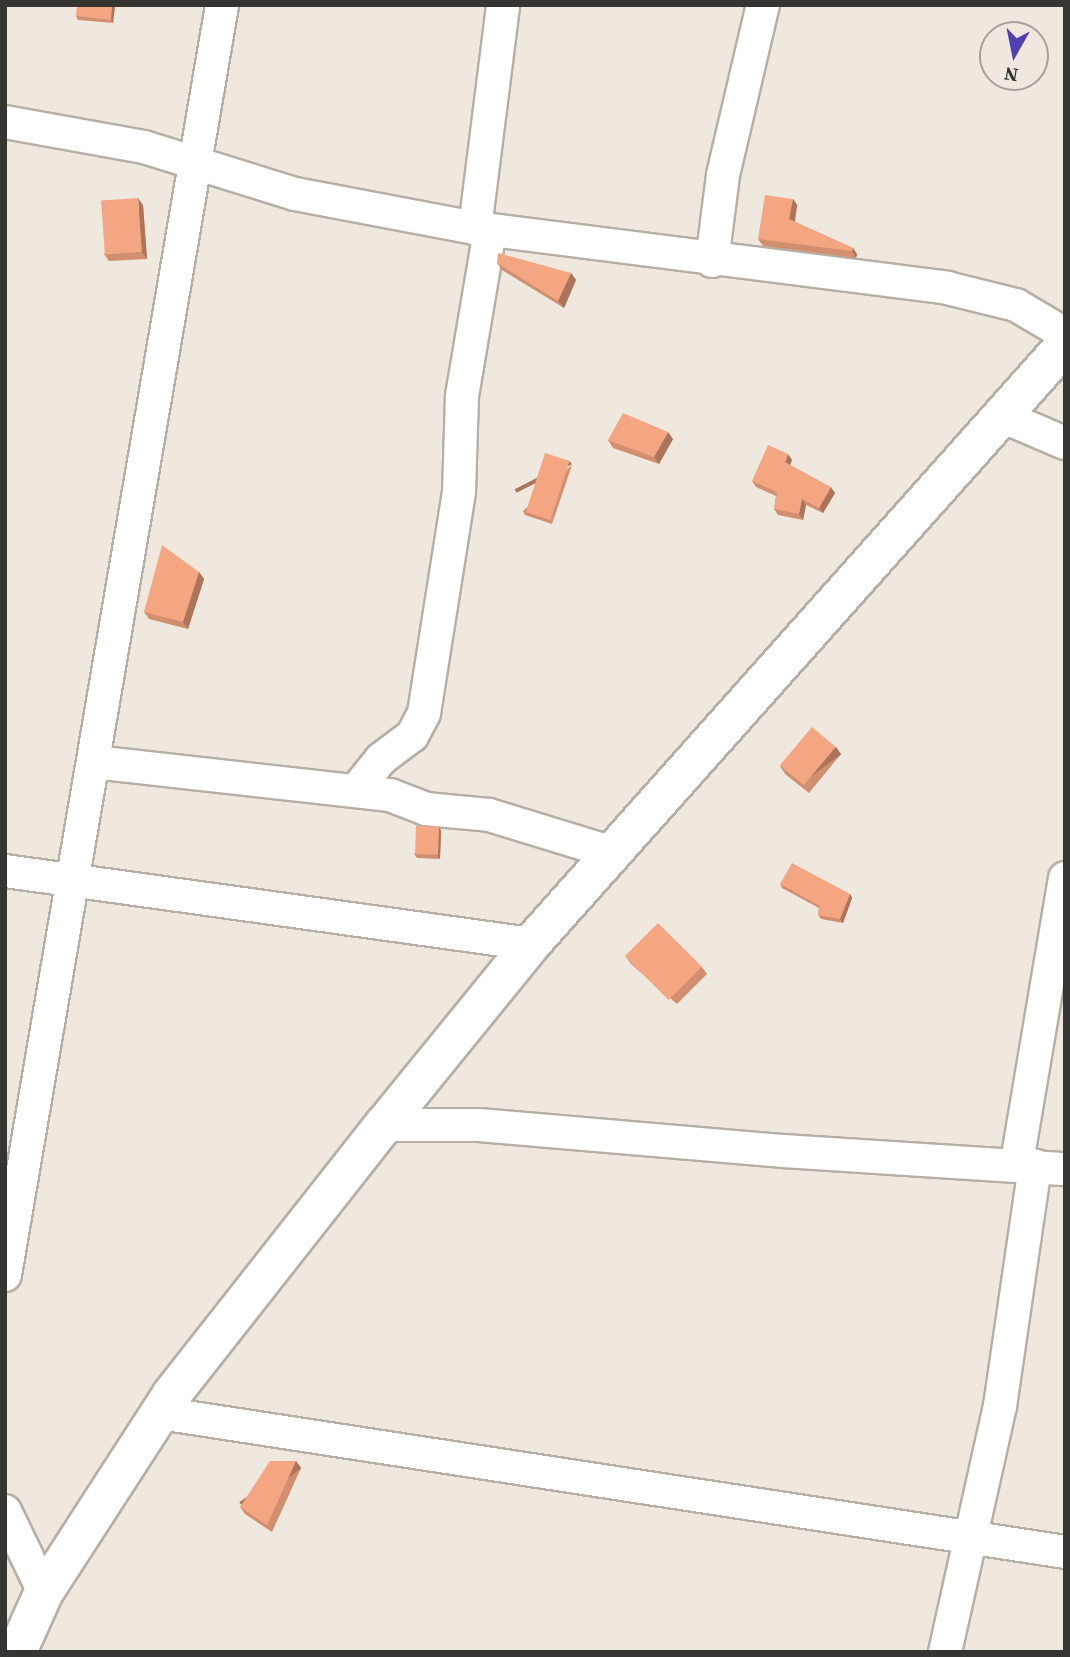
<!DOCTYPE html>
<html>
<head>
<meta charset="utf-8">
<style>
  body { margin:0 }
  #map { position:relative; width:1070px; height:1657px; overflow:hidden; background:#efe8df; font-family:"Source Serif 4",serif }
  div>[style] { position:absolute }
  .roads { filter:drop-shadow(2px 0 #b5afa6) drop-shadow(-2px 0 #b5afa6) drop-shadow(0 2px #b5afa6) drop-shadow(0 -2px #b5afa6) }
  .street>* { height:32px; margin:-16px; padding:0 16px; transform-origin:16px; border-radius:16px; background:#fff }
  .secondary>* { height:38px; margin:-19px; padding:0 19px; transform-origin:19px; border-radius:19px; background:#fff }
  .wall>* { inset:0; background:#d28f70 }
  .shaded-wall>* { inset:0; background:#ab745b; transform-origin:0 0 }
  .building>* { inset:0; background:#f4a682; transform-origin:0 0 }
  span { translate:-50% -50%; white-space:nowrap; text-align:center; line-height:1.15; -webkit-text-stroke:5px #efe8df; paint-order:stroke }
  .frame { position:absolute; inset:0; border:7px solid #373531; pointer-events:none }
  .north { position:absolute; left:979px; top:21px; width:70px; height:70px; box-sizing:border-box; background:#efe8df; border:2px solid #a5a099; border-radius:50%; rotate:189deg; font-size:19px; font-weight:700; line-height:28px; text-align:center; color:#373531 }
  .north::after { content:''; display:block; margin:auto; width:24px; height:32px; background:#503eb5; clip-path:polygon(50% 0,100% 100%,50% 72%,0 100%) }
</style>
</head>
<body>
<div id="map">
  <div class="roads">
    <div class="street">
      <i style="left:5px;top:122px;width:141px;rotate:10.2deg"></i>
      <i style="left:144px;top:147px;width:158px;rotate:17.3deg"></i>
      <i style="left:295px;top:194px;width:183px;rotate:10.7deg"></i>
      <i style="left:475px;top:228px;width:476px;rotate:7.2deg"></i>
      <i style="left:947px;top:288px;width:71px;rotate:13.8deg"></i>
      <i style="left:1016px;top:305px;width:57px;rotate:30.6deg"></i>
      <i style="left:475px;top:228px;width:225px;rotate:-82.8deg"></i>
      <i style="left:712px;top:261px;width:87px;rotate:-82.7deg"></i>
      <i style="left:723px;top:175px;width:175px;rotate:-76.8deg"></i>
      <i style="left:1004px;top:417px;width:66px;rotate:23.1deg"></i>
      <i style="left:94px;top:762px;width:298px;rotate:6.4deg"></i>
      <i style="left:390px;top:795px;width:39px;rotate:21deg"></i>
      <i style="left:426px;top:809px;width:63px;rotate:5.4deg"></i>
      <i style="left:489px;top:815px;width:130px;rotate:17deg"></i>
      <i style="left:356px;top:790px;width:40px;rotate:-51deg"></i>
      <i style="left:381px;top:759px;width:39px;rotate:-37deg"></i>
      <i style="left:412px;top:736px;width:26px;rotate:-62deg"></i>
      <i style="left:424px;top:713px;width:224px;rotate:-81deg"></i>
      <i style="left:459px;top:492px;width:96px;rotate:-88.2deg"></i>
      <i style="left:462px;top:396px;width:168px;rotate:-80.4deg"></i>
      <i style="left:5px;top:871px;width:531px;rotate:7.9deg"></i>
      <i style="left:384px;top:1125px;width:95px"></i>
      <i style="left:479px;top:1125px;width:306px;rotate:4.9deg"></i>
      <i style="left:784px;top:1151px;width:282px;rotate:3.7deg"></i>
      <i style="left:1017px;top:1162px;width:288px;rotate:-80.4deg"></i>
      <i style="left:5px;top:1275px;width:1288px;rotate:-80.3deg"></i>
      <i style="left:160px;top:1413px;width:916px;rotate:8.73deg"></i>
      <i style="left:5px;top:1511px;width:90px;rotate:64.3deg"></i>
      <i style="left:945px;top:1652px;width:252px;rotate:-77.4deg"></i>
      <i style="left:1000px;top:1406px;width:243px;rotate:-81.7deg"></i>
    </div>
    <div class="secondary">
      <i style="left:17px;top:1652px;width:66px;rotate:-65.8deg"></i>
      <i style="left:44px;top:1592px;width:236px;rotate:-57.1deg"></i>
      <i style="left:172px;top:1394px;width:342px;rotate:-51.8deg"></i>
      <i style="left:384px;top:1125px;width:233px;rotate:-50.9deg"></i>
      <i style="left:531px;top:944px;width:802px;rotate:-48.28deg"></i>
    </div>
  </div>
  <div class="wall">
    <i style="clip-path:polygon(115px 5px,113px 23px,78px 20px,76px 16px)"></i>
    <i style="clip-path:polygon(793px 199px,797px 205px,795px 222px,853px 248px,857px 254px,856px 258px,763px 246px,758px 239px)"></i>
    <i style="clip-path:polygon(143px 205px,147px 259px,109px 261px,104px 254px)"></i>
    <i style="clip-path:polygon(497px 263px,571px 273px,576px 280px,564px 308px,502px 270px)"></i>
    <i style="clip-path:polygon(673px 439px,659px 464px,613px 448px,608px 440px)"></i>
    <i style="clip-path:polygon(792px 460px,790px 465px,835px 493px,823px 513px,806px 505px,803px 520px,778px 515px,774px 509px,776px 496px,756px 487px,752px 481px)"></i>
    <i style="clip-path:polygon(572px 465px,552px 524px,525px 515px,523px 511px)"></i>
    <i style="clip-path:polygon(199px 572px,204px 579px,188px 629px,149px 619px,144px 612px)"></i>
    <i style="clip-path:polygon(841px 754px,809px 793px,785px 774px,780px 766px)"></i>
    <i style="clip-path:polygon(439px 827px,441px 831px,440px 859px,417px 858px,414px 854px)"></i>
    <i style="clip-path:polygon(780px 884px,850px 894px,852px 898px,843px 923px,821px 919px,818px 915px,819px 908px,782px 888px)"></i>
    <i style="clip-path:polygon(626px 957px,702px 967px,707px 974px,677px 1004px,631px 964px)"></i>
    <i style="clip-path:polygon(296px 1461px,301px 1468px,272px 1532px,245px 1514px,240px 1507px)"></i>
  </div>
  <div class="shaded-wall">
    <i style="clip-path:polygon(112px 5px,115px 5px,113px 23px,111px 20px)"></i>
    <i style="clip-path:polygon(138px 198px,143px 205px,147px 259px,142px 252px)"></i>
    <i style="clip-path:polygon(793px 199px,797px 205px,794px 226px,789px 219px)"></i>
    <i style="clip-path:polygon(853px 248px,857px 254px,856px 258px,852px 251px)"></i>
    <i style="clip-path:polygon(571px 273px,576px 280px,564px 308px,558px 301px)"></i>
    <i style="clip-path:polygon(668px 432px,673px 439px,659px 464px,654px 457px)"></i>
    <i style="clip-path:polygon(788px 454px,792px 460px,789px 468px,785px 462px)"></i>
    <i style="left:570px;top:461px;width:4px;height:62px;rotate:63deg"></i>
    <i style="clip-path:polygon(831px 487px,835px 493px,823px 513px,819px 508px)"></i>
    <i style="clip-path:polygon(802px 499px,806px 505px,803px 520px,799px 514px)"></i>
    <i style="clip-path:polygon(199px 572px,204px 579px,188px 629px,183px 622px)"></i>
    <i style="left:836px;top:747px;width:9px;height:50px;rotate:54deg"></i>
    <i style="clip-path:polygon(439px 827px,441px 831px,440px 859px,437px 855px)"></i>
    <i style="clip-path:polygon(850px 894px,852px 898px,843px 923px,840px 919px)"></i>
    <i style="left:296px;top:1461px;width:9px;height:70px;rotate:54deg"></i>
  </div>
  <div class="building">
    <i style="clip-path:polygon(77px 5px,112px 5px,111px 20px,76px 16px)"></i>
    <i style="clip-path:polygon(765px 195px,793px 199px,789px 219px,853px 248px,852px 251px,758px 239px)"></i>
    <i style="left:138px;top:198px;width:54px;height:37px;rotate:86deg"></i>
    <i style="clip-path:polygon(498px 253px,571px 273px,558px 301px,497px 263px)"></i>
    <i style="clip-path:polygon(623px 413px,668px 432px,654px 457px,608px 440px)"></i>
    <i style="clip-path:polygon(768px 445px,788px 454px,785px 462px,831px 487px,819px 508px,802px 499px,799px 514px,774px 509px,777px 492px,752px 481px)"></i>
    <i style="left:545px;top:453px;width:26px;height:62px;rotate:18deg"></i>
    <i style="clip-path:polygon(162px 545px,199px 572px,183px 622px,144px 612px)"></i>
    <i style="left:812px;top:727px;width:31px;height:50px;rotate:40deg"></i>
    <i style="left:416px;top:826px;width:23px;height:28px;rotate:2deg"></i>
    <i style="clip-path:polygon(792px 863px,850px 894px,840px 919px,818px 915px,820px 906px,780px 884px)"></i>
    <i style="left:658px;top:923px;width:62px;height:47px;rotate:45deg"></i>
    <i style="clip-path:polygon(270px 1461px,296px 1461px,267px 1525px,240px 1507px)"></i>
  </div>
  <div class="frame"></div>
  <div class="north">N</div>
</div>
</body>
</html>
